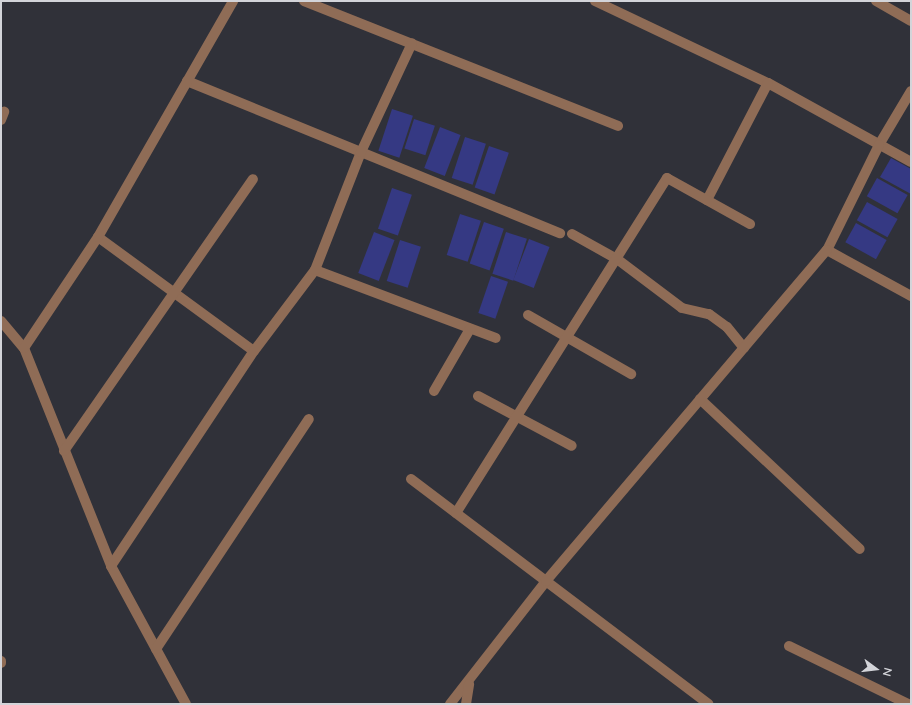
<!DOCTYPE html>
<html>
<head>
<meta charset="utf-8">
<style>
  body { margin:0 }
  #map { position:relative; width:912px; height:705px; overflow:hidden; background:#303139; font-family:Mulish,sans-serif }
  div>[style] { position:absolute }
  .building>* { inset:0; background:#353983; transform-origin:0 0 }
  .minor>* { height:10px; margin:-5px; padding:0 5px; transform-origin:5px; border-radius:5px; background:#8f6c56 }
  span { translate:-50% -50%; white-space:nowrap; text-align:center; line-height:1.15; -webkit-text-stroke:3px #303139; paint-order:stroke }
  .frame { position:absolute; inset:0; border:2px solid #d3d4d9; pointer-events:none }
  .north { position:absolute; left:856px; top:649px; width:40px; height:40px; -webkit-text-stroke:3px #303139; paint-order:stroke; rotate:105deg; font-size:11px; font-weight:700; line-height:16px; text-align:center; color:#d3d4d9 }
  .north::after { content:''; display:block; margin:auto; width:14px; height:18px; background:#d3d4d9; clip-path:polygon(50% 0,100% 100%,50% 72%,0 100%) }
</style>
</head>
<body>
<div id="map">
  <div class="building">
    <i style="left:392px;top:109px;width:22px;height:44px;rotate:18deg"></i>
    <i style="left:414px;top:119px;width:22px;height:31px;rotate:18deg"></i>
    <i style="left:440px;top:127px;width:22px;height:44px;rotate:21deg"></i>
    <i style="left:465px;top:137px;width:22px;height:43px;rotate:18deg"></i>
    <i style="left:489px;top:146px;width:21px;height:44px;rotate:19deg"></i>
    <i style="clip-path:polygon(891px 158px,911px 169px,911px 194px,880px 177px)"></i>
    <i style="left:877px;top:178px;width:35px;height:21px;rotate:29deg"></i>
    <i style="left:392px;top:188px;width:21px;height:43px;rotate:19deg"></i>
    <i style="left:867px;top:202px;width:35px;height:21px;rotate:29deg"></i>
    <i style="left:460px;top:214px;width:22px;height:43px;rotate:18deg"></i>
    <i style="left:484px;top:222px;width:21px;height:44px;rotate:19deg"></i>
    <i style="left:856px;top:223px;width:35px;height:22px;rotate:29deg"></i>
    <i style="left:374px;top:232px;width:22px;height:44px;rotate:21deg"></i>
    <i style="left:506px;top:232px;width:22px;height:44px;rotate:18deg"></i>
    <i style="left:529px;top:239px;width:22px;height:44px;rotate:21deg"></i>
    <i style="left:400px;top:240px;width:22px;height:43px;rotate:18deg"></i>
    <i style="left:491px;top:276px;width:18px;height:39px;rotate:19deg"></i>
  </div>
  <div class="minor">
    <i style="left:304px;top:1px;width:338px;rotate:21.7deg"></i>
    <i style="left:595px;top:1px;width:191px;rotate:25.4deg"></i>
    <i style="left:768px;top:83px;width:163px;rotate:28.9deg"></i>
    <i style="left:876px;top:1px;width:40px;rotate:29.7deg"></i>
    <i style="left:187px;top:81px;width:403px;rotate:22.2deg"></i>
    <i style="left:911px;top:91px;width:63px;rotate:120.7deg"></i>
    <i style="left:879px;top:145px;width:117px;rotate:116.3deg"></i>
    <i style="left:827px;top:250px;width:96px;rotate:28.7deg"></i>
    <i style="left:1px;top:120px;width:9px;rotate:-69deg"></i>
    <i style="left:707px;top:200px;width:132px;rotate:-62.5deg"></i>
    <i style="left:572px;top:234px;width:51px;rotate:29.1deg"></i>
    <i style="left:617px;top:259px;width:81px;rotate:37deg"></i>
    <i style="left:682px;top:308px;width:28px;rotate:13deg"></i>
    <i style="left:709px;top:314px;width:22px;rotate:36deg"></i>
    <i style="left:727px;top:327px;width:27px;rotate:51deg"></i>
    <i style="left:98px;top:237px;width:193px;rotate:36.2deg"></i>
    <i style="left:315px;top:270px;width:193px;rotate:20.6deg"></i>
    <i style="left:528px;top:315px;width:119px;rotate:29.8deg"></i>
    <i style="left:1px;top:321px;width:35px;rotate:50deg"></i>
    <i style="left:24px;top:348px;width:235px;rotate:68.2deg"></i>
    <i style="left:111px;top:566px;width:157px;rotate:61.5deg"></i>
    <i style="left:24px;top:348px;width:133px;rotate:-56.3deg"></i>
    <i style="left:98px;top:237px;width:272px;rotate:-60.2deg"></i>
    <i style="left:434px;top:391px;width:72px;rotate:-59.9deg"></i>
    <i style="left:478px;top:396px;width:106px;rotate:28deg"></i>
    <i style="left:700px;top:399px;width:219px;rotate:43.2deg"></i>
    <i style="left:64px;top:451px;width:331px;rotate:-55.2deg"></i>
    <i style="left:411px;top:479px;width:373px;rotate:37.1deg"></i>
    <i style="left:456px;top:513px;width:396px;rotate:-57.8deg"></i>
    <i style="left:667px;top:178px;width:95px;rotate:29deg"></i>
    <i style="left:111px;top:566px;width:258px;rotate:-56.4deg"></i>
    <i style="left:254px;top:351px;width:101px;rotate:-53deg"></i>
    <i style="left:315px;top:270px;width:127px;rotate:-68.7deg"></i>
    <i style="left:361px;top:152px;width:120px;rotate:-64.9deg"></i>
    <i style="left:789px;top:646px;width:132px;rotate:26deg"></i>
    <i style="left:156px;top:649px;width:276px;rotate:-56.4deg"></i>
    <i style="left:1px;top:661px;width:2px;rotate:90deg"></i>
    <i style="left:450px;top:704px;width:156px;rotate:-52deg"></i>
    <i style="left:546px;top:581px;width:434px;rotate:-49.7deg"></i>
    <i style="left:466px;top:704px;width:20px;rotate:-81deg"></i>
  </div>
  <div class="frame"></div>
  <div class="north">N</div>
</div>
</body>
</html>
